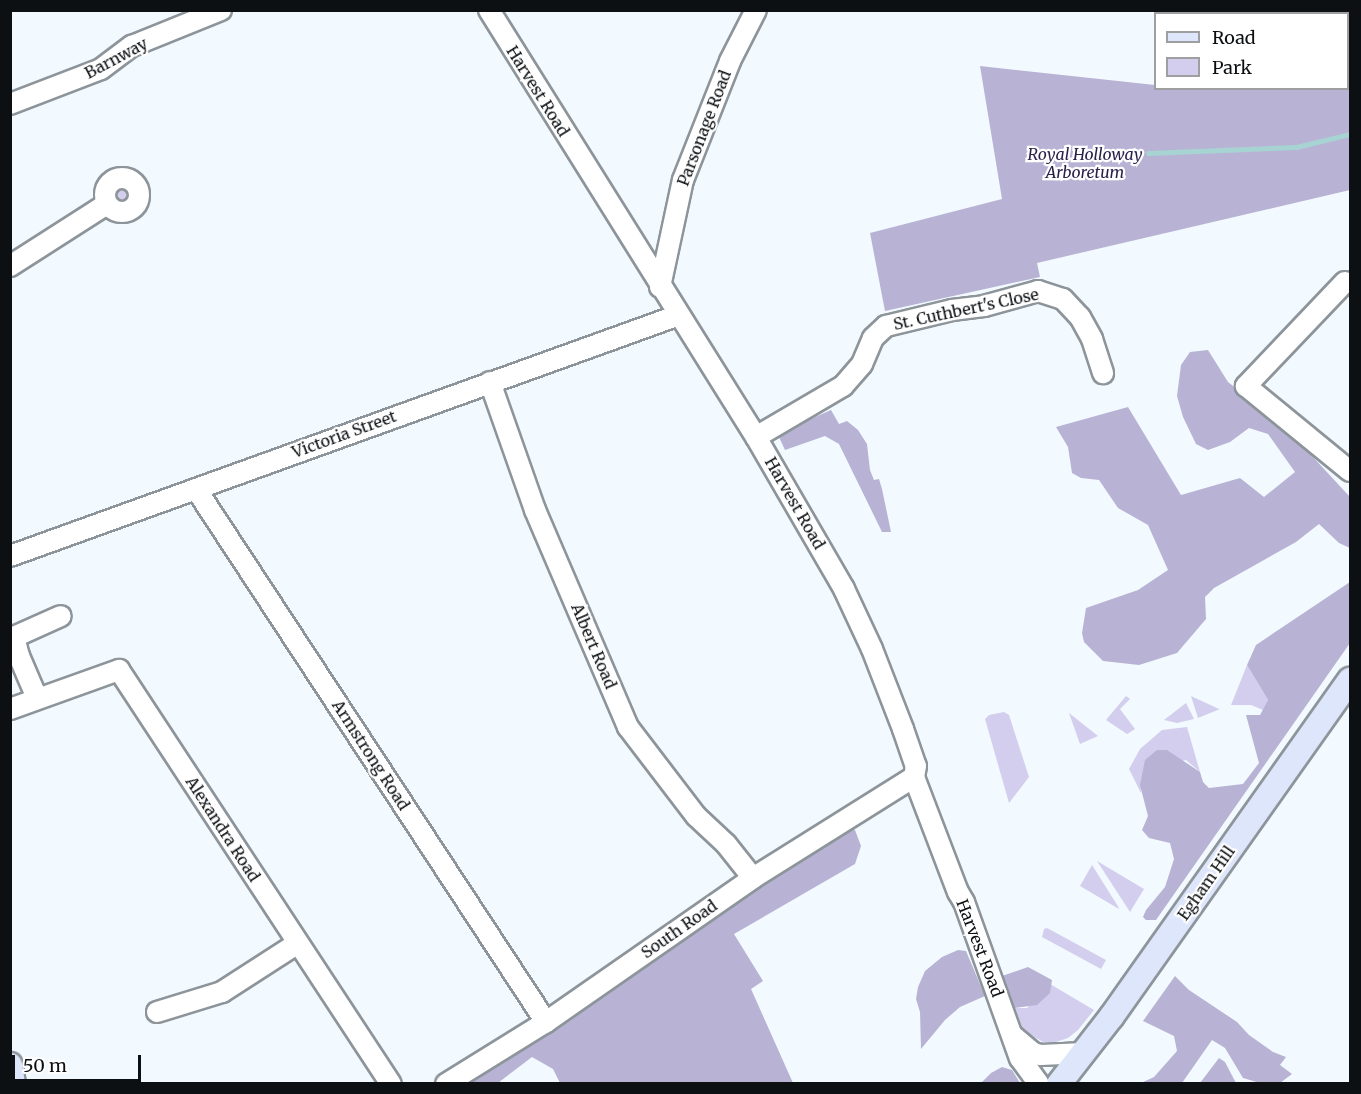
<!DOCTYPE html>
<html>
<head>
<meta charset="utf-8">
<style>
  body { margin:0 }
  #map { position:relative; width:1361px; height:1094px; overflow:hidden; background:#f2f9ff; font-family:Merriweather,serif }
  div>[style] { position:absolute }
  .green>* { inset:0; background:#d3ceed }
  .round { border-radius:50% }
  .forest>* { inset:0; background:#b8b3d4 }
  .stream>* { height:5px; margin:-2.5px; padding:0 2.5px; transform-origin:2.5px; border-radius:2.5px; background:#a7d4d2 }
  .roads { filter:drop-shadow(2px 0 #8d959b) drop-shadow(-2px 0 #8d959b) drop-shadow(0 2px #8d959b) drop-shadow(0 -2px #8d959b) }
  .minor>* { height:20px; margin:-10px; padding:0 10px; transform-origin:10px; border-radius:10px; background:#fff }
  .minor>.ring { margin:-10px; padding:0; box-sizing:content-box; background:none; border:20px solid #fff; border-radius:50% }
  .major>* { height:24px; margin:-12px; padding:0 12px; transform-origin:12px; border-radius:12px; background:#dde6fb }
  span { translate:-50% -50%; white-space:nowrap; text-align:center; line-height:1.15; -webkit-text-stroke:4.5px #fff; paint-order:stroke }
  .street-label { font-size:16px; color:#0d1013 }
  .park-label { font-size:16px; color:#2b204b; font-style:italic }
  .frame { position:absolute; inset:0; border:12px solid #0d1013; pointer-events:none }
  .legend { position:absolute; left:1154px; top:12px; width:195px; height:78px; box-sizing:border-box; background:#fff; border:2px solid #9e9fa1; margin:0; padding:8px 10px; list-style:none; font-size:18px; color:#0d1013 }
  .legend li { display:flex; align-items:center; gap:12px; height:30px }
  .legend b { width:30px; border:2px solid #9e9fa1 }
  .scale { position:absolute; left:12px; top:1055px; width:129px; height:27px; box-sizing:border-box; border:3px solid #0d1013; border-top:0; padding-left:8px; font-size:18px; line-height:21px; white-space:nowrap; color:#0d1013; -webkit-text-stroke:4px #fff; paint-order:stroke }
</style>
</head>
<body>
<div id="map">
  <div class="green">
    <i class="round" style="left:112px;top:185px;width:20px;height:20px"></i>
    <i style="clip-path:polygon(1247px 665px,1268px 700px,1263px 710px,1251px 705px,1231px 705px)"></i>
    <i style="clip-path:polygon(1126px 696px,1130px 699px,1120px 709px,1135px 729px,1127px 734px,1106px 720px)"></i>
    <i style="clip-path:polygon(1191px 696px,1219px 709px,1220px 709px,1198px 718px)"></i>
    <i style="clip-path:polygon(1186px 703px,1194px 719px,1177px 723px,1164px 720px)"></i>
    <i style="clip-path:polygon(1004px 712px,1009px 715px,1029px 777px,1009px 803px,985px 719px,989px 715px)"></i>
    <i style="clip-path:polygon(1069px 713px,1098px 736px,1080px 744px)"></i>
    <i style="clip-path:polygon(1187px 727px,1200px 772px,1186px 760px,1144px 769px,1141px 793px,1129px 769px,1140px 749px,1162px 730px)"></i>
    <i style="clip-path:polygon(1097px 861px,1144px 889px,1130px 912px)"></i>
    <i style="clip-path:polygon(1092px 865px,1119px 908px,1119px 909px,1080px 886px)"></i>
    <i style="clip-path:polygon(1047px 928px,1106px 960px,1101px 969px,1042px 937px,1044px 929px)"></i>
    <i style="clip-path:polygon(1050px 984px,1094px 1010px,1078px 1030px,1068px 1038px,1056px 1042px,1043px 1042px,1023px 1030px,1015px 1008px,1027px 1008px)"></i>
  </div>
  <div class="forest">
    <i style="clip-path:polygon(1350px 25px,1350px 190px,1037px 263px,1040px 277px,885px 311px,870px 233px,1002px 199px,980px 66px,1155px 85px,1156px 88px,1348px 88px,1348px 26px)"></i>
    <i style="clip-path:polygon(1208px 350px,1228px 382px,1287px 429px,1350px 497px,1350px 548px,1339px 543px,1319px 524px,1296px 542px,1214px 588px,1205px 597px,1206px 619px,1177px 653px,1139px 665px,1103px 661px,1084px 642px,1082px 633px,1086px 608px,1138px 590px,1168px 570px,1148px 525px,1118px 508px,1099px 480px,1081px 478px,1072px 473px,1068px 447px,1056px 427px,1128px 407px,1181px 495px,1240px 478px,1264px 497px,1295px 472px,1268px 434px,1249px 428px,1230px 442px,1208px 450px,1196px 444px,1183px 417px,1177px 396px,1181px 365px,1190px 352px)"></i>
    <i style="clip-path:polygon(831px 410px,839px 424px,847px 421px,858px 430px,867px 444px,870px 470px,874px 480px,879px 479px,882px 489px,891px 532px,882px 532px,839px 444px,825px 436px,785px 450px,779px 437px,795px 426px)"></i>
    <i style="clip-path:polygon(1350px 582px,1350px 643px,1156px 920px,1146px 920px,1143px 917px,1146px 910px,1165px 887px,1174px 859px,1170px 843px,1149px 838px,1142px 830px,1148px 816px,1140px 785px,1145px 760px,1157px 750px,1167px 750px,1200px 772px,1203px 782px,1209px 788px,1243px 784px,1259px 763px,1246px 715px,1260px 715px,1268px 700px,1247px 665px,1256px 645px)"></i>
    <i style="clip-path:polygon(841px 823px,855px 830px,861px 846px,855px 864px,734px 934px,763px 981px,751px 989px,793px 1083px,560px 1083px,553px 1069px,532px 1057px,498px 1083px,457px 1084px)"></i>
    <i style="clip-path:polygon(958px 950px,966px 951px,985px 996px,960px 1007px,945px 1020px,921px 1049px,920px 1012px,916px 999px,918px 987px,925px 971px,942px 957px)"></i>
    <i style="clip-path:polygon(1028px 967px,1052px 980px,1050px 993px,1037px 1005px,1015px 1008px,1002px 976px)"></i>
    <i style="clip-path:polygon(1175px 976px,1189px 990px,1237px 1022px,1249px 1035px,1273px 1052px,1286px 1057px,1280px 1065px,1292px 1074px,1280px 1083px,1260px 1083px,1243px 1078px,1225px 1048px,1212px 1040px,1182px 1083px,1141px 1083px,1154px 1077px,1177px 1051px,1174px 1036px,1143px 1021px)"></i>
    <i style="clip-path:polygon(1219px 1058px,1225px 1062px,1236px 1083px,1200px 1083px)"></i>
    <i style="clip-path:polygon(1002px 1067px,1012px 1070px,1020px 1083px,981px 1083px,991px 1073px)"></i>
  </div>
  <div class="stream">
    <i style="left:1148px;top:153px;width:148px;rotate:-2.3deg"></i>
    <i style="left:1296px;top:147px;width:56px;rotate:-13.5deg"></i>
  </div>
  <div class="roads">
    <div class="minor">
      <i style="left:489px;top:10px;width:504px;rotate:57.98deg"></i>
      <i style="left:756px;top:437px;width:176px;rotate:59.9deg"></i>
      <i style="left:844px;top:589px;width:66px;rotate:65deg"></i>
      <i style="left:872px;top:649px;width:86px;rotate:68.8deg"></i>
      <i style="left:903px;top:729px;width:39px;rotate:71deg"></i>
      <i style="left:916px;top:766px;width:11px;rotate:100deg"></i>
      <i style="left:914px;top:777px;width:123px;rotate:69.1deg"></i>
      <i style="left:958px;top:892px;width:12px;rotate:59deg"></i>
      <i style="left:964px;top:902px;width:166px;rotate:70.3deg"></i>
      <i style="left:1020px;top:1058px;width:32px;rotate:54deg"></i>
      <i style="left:10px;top:104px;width:97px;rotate:-21deg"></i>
      <i style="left:101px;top:69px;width:39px;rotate:-37deg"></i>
      <i style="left:132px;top:46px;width:96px;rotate:-22deg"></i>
      <i class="ring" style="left:105px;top:178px;width:14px;height:14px"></i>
      <i style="left:10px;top:266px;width:115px;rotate:-32.6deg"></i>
      <i style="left:1345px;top:282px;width:144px;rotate:133.6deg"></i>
      <i style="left:1246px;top:386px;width:134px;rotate:39.3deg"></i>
      <i style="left:660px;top:287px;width:109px;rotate:-77.9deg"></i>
      <i style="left:683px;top:180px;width:128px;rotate:-68.4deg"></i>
      <i style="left:730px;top:61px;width:57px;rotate:-63deg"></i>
      <i style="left:490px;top:382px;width:136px;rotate:70.6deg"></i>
      <i style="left:535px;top:510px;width:236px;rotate:66.8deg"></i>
      <i style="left:628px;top:727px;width:112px;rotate:52.6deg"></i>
      <i style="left:696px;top:816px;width:41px;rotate:43deg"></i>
      <i style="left:726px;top:844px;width:43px;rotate:51.5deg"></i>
      <i style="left:756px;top:437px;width:101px;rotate:-30.4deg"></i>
      <i style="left:843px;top:386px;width:29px;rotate:-49deg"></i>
      <i style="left:862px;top:364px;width:28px;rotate:-67deg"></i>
      <i style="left:873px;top:338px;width:18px;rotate:-43deg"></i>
      <i style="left:886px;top:326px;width:68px;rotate:-13.6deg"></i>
      <i style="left:952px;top:310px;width:32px;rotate:-7deg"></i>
      <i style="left:984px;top:306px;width:56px;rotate:-15.5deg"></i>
      <i style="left:1038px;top:291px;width:26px;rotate:18deg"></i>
      <i style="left:1063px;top:299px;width:25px;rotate:47deg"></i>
      <i style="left:1080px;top:317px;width:25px;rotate:61deg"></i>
      <i style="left:1092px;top:339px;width:36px;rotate:72deg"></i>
      <i style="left:196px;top:489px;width:638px;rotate:56.71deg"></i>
      <i style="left:10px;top:556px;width:711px;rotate:-19.81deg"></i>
      <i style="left:37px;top:698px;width:46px;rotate:-113.2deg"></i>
      <i style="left:19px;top:656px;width:20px;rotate:-105deg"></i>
      <i style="left:14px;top:637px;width:51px;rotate:-24.1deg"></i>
      <i style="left:10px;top:709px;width:116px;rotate:-19.7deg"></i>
      <i style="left:119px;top:670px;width:495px;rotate:56.7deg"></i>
      <i style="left:157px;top:1012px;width:68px;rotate:-17.1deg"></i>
      <i style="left:222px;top:992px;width:90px;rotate:-32.8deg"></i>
      <i style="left:1013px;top:1036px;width:26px;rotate:40deg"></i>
      <i style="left:1033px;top:1053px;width:8px;rotate:14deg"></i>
      <i style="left:1041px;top:1055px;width:43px;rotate:-2.7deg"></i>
      <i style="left:446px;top:1084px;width:118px;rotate:-31.8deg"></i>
      <i style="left:546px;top:1022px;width:252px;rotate:-34.8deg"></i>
      <i style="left:753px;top:878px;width:190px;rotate:-32.1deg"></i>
    </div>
    <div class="major">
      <i style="left:10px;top:1065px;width:19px;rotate:81deg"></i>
      <i style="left:1059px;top:1084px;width:86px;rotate:-52.1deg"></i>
      <i style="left:1112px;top:1016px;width:412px;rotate:-54.7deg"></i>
    </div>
  </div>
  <div class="street-label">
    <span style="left:116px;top:58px;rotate:-28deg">Barnway</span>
    <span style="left:538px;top:91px;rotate:58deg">Harvest Road</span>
    <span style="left:704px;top:128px;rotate:-69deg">Parsonage Road</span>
    <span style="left:966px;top:309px;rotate:-12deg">St. Cuthbert's Close</span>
    <span style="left:344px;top:434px;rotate:-20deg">Victoria Street</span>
    <span style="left:795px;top:503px;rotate:60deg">Harvest Road</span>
    <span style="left:594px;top:646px;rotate:67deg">Albert Road</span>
    <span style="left:371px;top:755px;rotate:57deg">Armstrong Road</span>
    <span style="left:223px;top:829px;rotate:57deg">Alexandra Road</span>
    <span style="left:1206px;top:883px;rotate:-55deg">Egham Hill</span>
    <span style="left:679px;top:929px;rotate:-35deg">South Road</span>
    <span style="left:980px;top:948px;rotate:69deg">Harvest Road</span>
  </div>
  <div class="park-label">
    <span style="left:1085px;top:163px">Royal Holloway<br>Arboretum</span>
  </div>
  <div class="frame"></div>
  <ul class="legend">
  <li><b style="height:8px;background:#dde6fb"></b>Road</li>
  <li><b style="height:16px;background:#d3ceed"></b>Park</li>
  </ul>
  <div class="scale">50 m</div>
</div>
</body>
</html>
